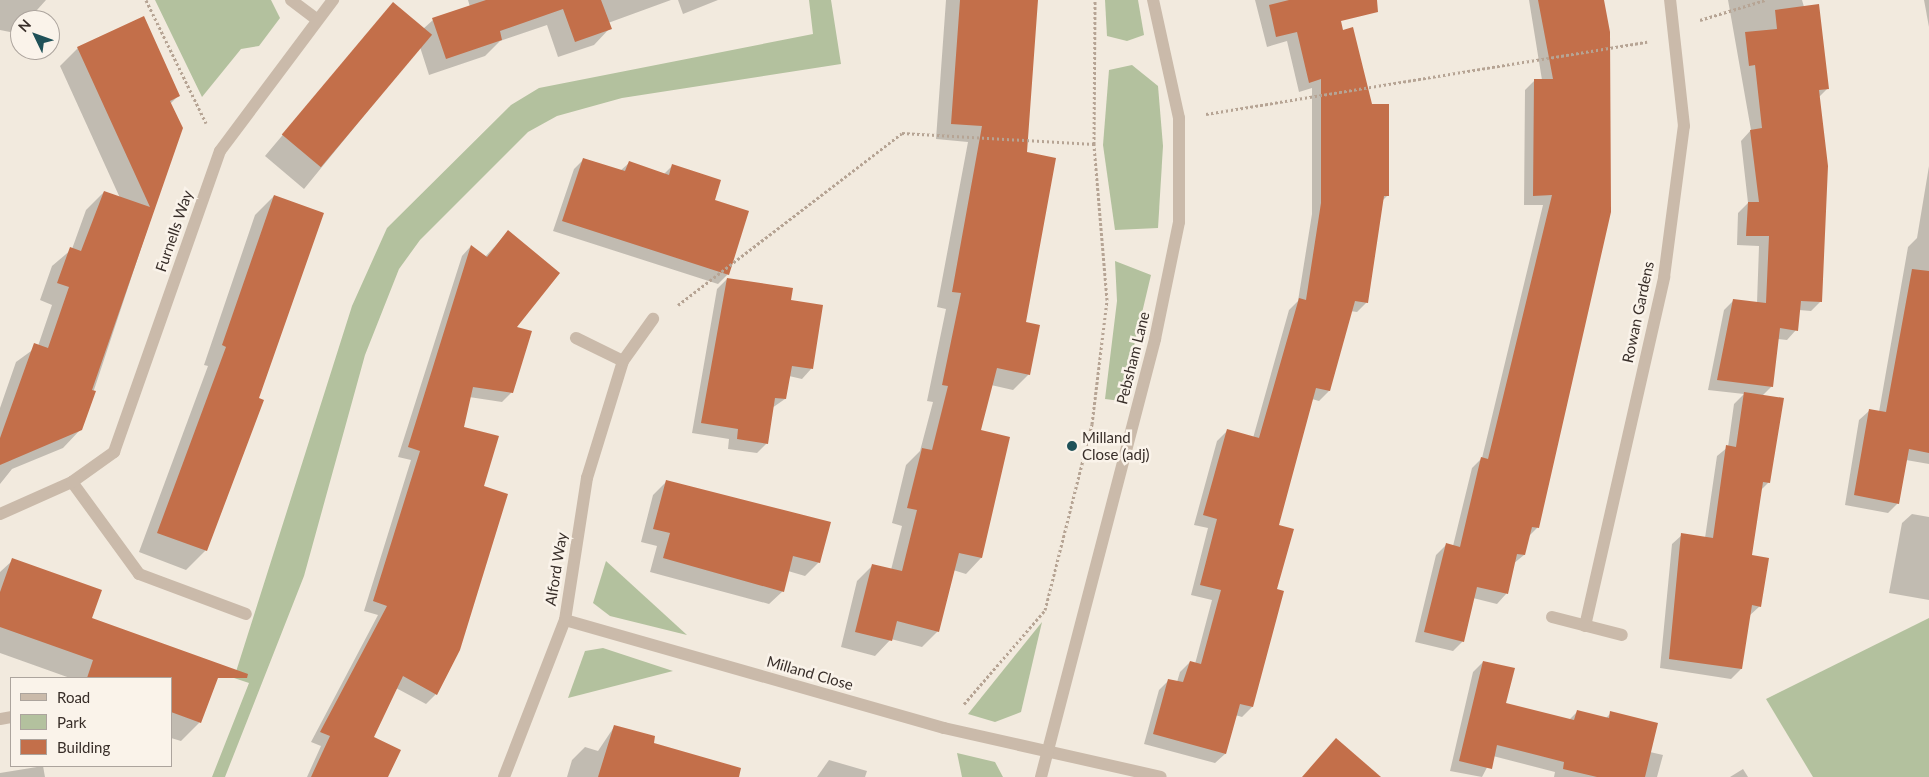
<!DOCTYPE html>
<html>
<head>
<meta charset="utf-8">
<style>
  body { margin:0 }
  #map { position:relative; width:1929px; height:777px; overflow:hidden; background:#f2eade; font-family:Lato,sans-serif }
  div>[style] { position:absolute }
  .green>* { inset:0; background:#b3c19e }
  .shadow>* { inset:0; background:#0003 }
  .building>* { inset:0; background:#c36f4a; transform-origin:0 0 }
  .path>* { height:3px; margin-top:-1.5px; transform-origin:0; background:repeating-linear-gradient(90deg,#b6a494 0 2.5px,transparent 0 5px) }
  .minor>* { height:12px; margin:-6px; padding:0 6px; transform-origin:6px; border-radius:6px; background:#cabaaa }
  .dots>* { width:14px; height:14px; translate:-50% -50%; box-sizing:border-box; border:2px solid #faf3ea; border-radius:50% }
  span { translate:-50% -50%; white-space:nowrap; text-align:center; line-height:1.15; -webkit-text-stroke:5px #faf3ea; paint-order:stroke }
  .street-label { font-size:15px; color:#382e29 }
  .poi-label { font-size:15px; color:#382e29 }
  .left { translate:0 -50%; text-align:left }
  .legend { position:absolute; left:10px; top:677px; width:162px; height:90px; box-sizing:border-box; background:#faf3ea; border:1px solid #aca49d; margin:0; padding:6px 9px; list-style:none; font-size:15px; color:#382e29 }
  .legend li { display:flex; align-items:center; gap:10px; height:25px }
  .legend b { width:25px; border:1px solid #aca49d }
  .north { position:absolute; left:10px; top:10px; width:50px; height:50px; box-sizing:border-box; background:#faf3ea; border:1px solid #aca49d; border-radius:50%; rotate:312deg; font-size:14px; font-weight:700; line-height:20px; text-align:center; color:#382e29 }
  .north::after { content:''; display:block; margin:auto; width:18px; height:22px; background:#1f5158; clip-path:polygon(50% 0,100% 100%,50% 72%,0 100%) }
</style>
</head>
<body>
<div id="map">
  <div class="green">
    <i style="clip-path:polygon(155px 0,271px 0,280px 18px,259px 46px,241px 49px,202px 97px)"></i>
    <i style="clip-path:polygon(809px 0,831px 0,841px 64px,622px 98px,557px 116px,528px 132px,420px 240px,399px 269px,365px 355px,304px 576px,225px 777px,212px 777px,249px 683px,234px 678px,352px 306px,387px 228px,511px 105px,539px 88px,813px 34px)"></i>
    <i style="clip-path:polygon(1105px 0,1138px 0,1144px 35px,1127px 41px,1107px 36px)"></i>
    <i style="clip-path:polygon(1132px 65px,1158px 86px,1163px 146px,1158px 228px,1115px 230px,1103px 145px,1109px 70px)"></i>
    <i style="clip-path:polygon(1115px 261px,1151px 275px,1121px 401px,1105px 399px,1117px 301px)"></i>
    <i style="clip-path:polygon(606px 561px,687px 635px,610px 616px,593px 603px)"></i>
    <i style="clip-path:polygon(1929px 618px,1929px 777px,1813px 777px,1766px 699px)"></i>
    <i style="clip-path:polygon(1042px 622px,1021px 712px,995px 722px,968px 714px)"></i>
    <i style="clip-path:polygon(603px 648px,673px 671px,568px 698px,585px 651px)"></i>
    <i style="clip-path:polygon(957px 753px,995px 762px,1003px 777px,962px 777px)"></i>
  </div>
  <div class="shadow">
    <i style="clip-path:polygon(0 0,46px 0,28px 20px,20px 20px,15px 33px,0 30px)"></i>
    <i style="clip-path:polygon(468px 0,671px 0,608px 23px,610px 28px,594px 45px,558px 57px,547px 25px,500px 41px,485px 56px,429px 75px,420px 47px,304px 189px,265px 156px,393px 4px,423px 29px,433px 20px,470px 7px)"></i>
    <i style="clip-path:polygon(678px 0,718px 0,683px 14px)"></i>
    <i style="clip-path:polygon(946px 0,1037px 0,1025px 153px,1024px 323px,1029px 374px,1013px 390px,991px 385px,979px 430px,981px 558px,966px 574px,953px 570px,938px 631px,922px 647px,891px 639px,875px 656px,841px 647px,857px 581px,873px 565px,891px 570px,902px 526px,892px 523px,906px 465px,920px 451px,933px 402px,927px 401px,946px 309px,937px 307px,968px 142px,936px 139px)"></i>
    <i style="clip-path:polygon(1255px 0,1333px 0,1388px 195px,1382px 201px,1367px 302px,1357px 312px,1350px 311px,1329px 391px,1319px 401px,1312px 399px,1277px 526px,1276px 590px,1282px 592px,1252px 707px,1242px 717px,1235px 715px,1225px 754px,1215px 763px,1144px 744px,1159px 690px,1169px 680px,1177px 682px,1180px 672px,1190px 662px,1195px 664px,1212px 600px,1191px 595px,1208px 528px,1194px 525px,1217px 441px,1227px 431px,1253px 438px,1289px 310px,1298px 301px,1312px 214px,1312px 88px,1299px 92px,1287px 41px,1267px 47px)"></i>
    <i style="clip-path:polygon(1529px 0,1602px 0,1537px 528px,1529px 536px,1524px 555px,1513px 564px,1506px 594px,1497px 604px,1473px 598px,1463px 641px,1453px 651px,1415px 642px,1436px 555px,1446px 545px,1453px 546px,1472px 468px,1482px 458px,1543px 205px,1524px 205px,1525px 90px,1535px 80px,1542px 80px)"></i>
    <i style="clip-path:polygon(1728px 0,1802px 0,1828px 88px,1819px 97px,1821px 301px,1811px 311px,1799px 310px,1796px 330px,1787px 340px,1778px 339px,1772px 386px,1762px 396px,1769px 482px,1761px 490px,1751px 556px,1760px 606px,1749px 616px,1741px 669px,1731px 679px,1660px 668px,1672px 544px,1682px 535px,1705px 538px,1717px 456px,1728px 447px,1734px 404px,1744px 394px,1708px 390px,1724px 310px,1734px 300px,1757px 303px,1759px 246px,1737px 245px,1738px 213px,1748px 203px,1741px 141px,1751px 130px)"></i>
    <i style="clip-path:polygon(1924px 0,1929px 0,1929px 27px)"></i>
    <i style="clip-path:polygon(78px 48px,179px 95px,170px 104px,181px 128px,81px 429px,63px 448px,12px 469px,0 484px,0 408px,16px 362px,38px 346px,52px 305px,40px 300px,52px 266px,72px 249px,86px 210px,104px 192px,120px 198px,60px 66px)"></i>
    <i style="clip-path:polygon(584px 159px,620px 171px,629px 163px,664px 174px,673px 165px,713px 200px,728px 274px,718px 284px,553px 231px,574px 169px)"></i>
    <i style="clip-path:polygon(1929px 166px,1929px 464px,1906px 460px,1898px 503px,1888px 513px,1845px 505px,1859px 420px,1869px 411px,1879px 412px,1908px 247px,1917px 238px)"></i>
    <i style="clip-path:polygon(274px 196px,322px 213px,206px 550px,186px 570px,139px 552px,208px 366px,204px 365px,255px 215px)"></i>
    <i style="clip-path:polygon(508px 232px,515px 327px,512px 392px,502px 402px,469px 397px,463px 428px,482px 487px,436px 694px,426px 704px,396px 688px,373px 738px,386px 777px,307px 777px,321px 746px,311px 742px,378px 615px,364px 611px,411px 460px,398px 457px,462px 256px,471px 246px,485px 257px)"></i>
    <i style="clip-path:polygon(727px 279px,790px 301px,811px 369px,802px 379px,789px 376px,785px 399px,772px 408px,767px 443px,757px 453px,728px 449px,729px 439px,692px 433px,717px 289px)"></i>
    <i style="clip-path:polygon(667px 481px,819px 562px,805px 576px,788px 571px,783px 591px,769px 604px,650px 572px,657px 546px,641px 542px,653px 495px)"></i>
    <i style="clip-path:polygon(1912px 514px,1929px 517px,1929px 600px,1889px 593px,1902px 523px)"></i>
    <i style="clip-path:polygon(13px 560px,91px 619px,221px 665px,200px 722px,181px 741px,171px 738px,171px 678px,70px 678px,0 653px,0 572px)"></i>
    <i style="clip-path:polygon(1483px 662px,1505px 704px,1569px 720px,1577px 712px,1605px 719px,1611px 713px,1650px 752px,1663px 755px,1657px 777px,1554px 777px,1555px 772px,1493px 756px,1482px 777px,1450px 771px,1473px 672px)"></i>
    <i style="clip-path:polygon(614px 727px,652px 744px,728px 777px,567px 777px,572px 760px,585px 747px,598px 751px)"></i>
    <i style="clip-path:polygon(829px 760px,867px 771px,865px 777px,817px 777px)"></i>
    <i style="clip-path:polygon(43px 766px,45px 777px,0 777px,0 773px)"></i>
    <i style="clip-path:polygon(1743px 769px,1748px 777px,1730px 777px)"></i>
  </div>
  <div class="building">
    <i style="clip-path:polygon(486px 0,601px 0,612px 29px,575px 42px,563px 9px,500px 31px,502px 40px,446px 59px,432px 18px)"></i>
    <i style="clip-path:polygon(960px 0,1038px 0,1027px 152px,1056px 158px,1026px 322px,1040px 325px,1030px 375px,997px 368px,981px 430px,1010px 437px,982px 558px,959px 553px,939px 632px,897px 621px,892px 641px,855px 632px,872px 564px,902px 571px,917px 510px,907px 508px,922px 448px,932px 450px,948px 386px,942px 385px,961px 293px,952px 292px,982px 126px,951px 124px)"></i>
    <i style="clip-path:polygon(1289px 0,1377px 0,1378px 12px,1341px 21px,1343px 30px,1353px 27px,1372px 104px,1389px 104px,1389px 196px,1384px 196px,1368px 303px,1355px 301px,1330px 391px,1316px 388px,1279px 525px,1294px 529px,1277px 589px,1284px 591px,1253px 707px,1240px 704px,1226px 754px,1153px 734px,1168px 679px,1183px 682px,1190px 661px,1201px 664px,1221px 590px,1200px 585px,1217px 519px,1203px 515px,1227px 429px,1259px 438px,1299px 298px,1306px 300px,1321px 203px,1321px 79px,1309px 83px,1297px 32px,1276px 37px,1269px 5px)"></i>
    <i style="clip-path:polygon(1538px 0,1604px 0,1610px 32px,1611px 212px,1539px 528px,1532px 527px,1525px 555px,1517px 554px,1508px 594px,1477px 587px,1464px 642px,1424px 632px,1446px 543px,1460px 547px,1481px 457px,1488px 459px,1552px 195px,1533px 196px,1534px 79px,1553px 79px)"></i>
    <i style="left:393px;top:2px;width:51px;height:173px;rotate:40deg"></i>
    <i style="clip-path:polygon(1819px 4px,1829px 89px,1819px 90px,1828px 166px,1822px 302px,1801px 301px,1798px 331px,1780px 328px,1773px 387px,1717px 380px,1733px 299px,1766px 303px,1769px 236px,1746px 236px,1748px 202px,1759px 202px,1750px 130px,1762px 128px,1755px 65px,1749px 66px,1745px 32px,1777px 29px,1775px 10px)"></i>
    <i style="clip-path:polygon(144px 16px,180px 96px,170px 101px,183px 128px,92px 390px,96px 391px,82px 430px,0 465px,0 438px,34px 343px,48px 348px,69px 287px,57px 283px,70px 247px,81px 251px,104px 191px,150px 207px,77px 47px)"></i>
    <i style="clip-path:polygon(583px 158px,625px 171px,629px 161px,669px 175px,672px 164px,721px 180px,715px 200px,749px 211px,729px 275px,562px 221px)"></i>
    <i style="clip-path:polygon(274px 195px,324px 213px,259px 398px,264px 400px,207px 551px,157px 533px,226px 347px,222px 345px)"></i>
    <i style="clip-path:polygon(508px 230px,560px 273px,517px 327px,532px 331px,513px 393px,473px 387px,464px 427px,499px 436px,484px 486px,508px 494px,460px 650px,437px 695px,403px 676px,374px 737px,401px 750px,388px 777px,311px 777px,330px 736px,320px 732px,387px 606px,373px 601px,420px 451px,408px 447px,471px 245px,487px 257px)"></i>
    <i style="clip-path:polygon(1912px 269px,1929px 271px,1929px 453px,1909px 449px,1899px 504px,1854px 495px,1869px 409px,1886px 412px)"></i>
    <i style="clip-path:polygon(727px 278px,793px 288px,791px 300px,823px 305px,813px 369px,792px 366px,786px 399px,775px 398px,768px 444px,737px 439px,738px 429px,701px 423px)"></i>
    <i style="clip-path:polygon(1744px 392px,1784px 398px,1770px 483px,1763px 482px,1752px 555px,1769px 558px,1761px 607px,1752px 605px,1742px 669px,1669px 659px,1681px 533px,1713px 538px,1726px 445px,1736px 447px)"></i>
    <i style="clip-path:polygon(666px 480px,831px 522px,820px 563px,793px 556px,784px 592px,663px 558px,670px 533px,653px 529px)"></i>
    <i style="clip-path:polygon(12px 558px,102px 590px,92px 618px,248px 674px,247px 678px,218px 678px,201px 723px,171px 712px,171px 678px,87px 678px,93px 660px,0 627px,0 592px)"></i>
    <i style="clip-path:polygon(1483px 661px,1515px 668px,1506px 703px,1574px 720px,1577px 710px,1609px 718px,1610px 711px,1658px 723px,1645px 777px,1597px 777px,1563px 769px,1564px 762px,1497px 745px,1492px 769px,1459px 761px)"></i>
    <i style="clip-path:polygon(614px 725px,655px 736px,654px 743px,741px 768px,739px 777px,598px 777px)"></i>
    <i style="clip-path:polygon(1336px 738px,1381px 777px,1302px 777px)"></i>
  </div>
  <div class="path">
    <i style="left:146px;top:0;width:137px;rotate:64deg"></i>
    <i style="left:1700px;top:20px;width:68px;rotate:-17.1deg"></i>
    <i style="left:1206px;top:114px;width:447px;rotate:-9.3deg"></i>
    <i style="left:678px;top:305px;width:282px;rotate:-37.5deg"></i>
    <i style="left:902px;top:133px;width:192px;rotate:3.3deg"></i>
    <i style="left:964px;top:704px;width:124px;rotate:-49.2deg"></i>
    <i style="left:1045px;top:610px;width:192px;rotate:-75.8deg"></i>
    <i style="left:1092px;top:424px;width:125px;rotate:-83.1deg"></i>
    <i style="left:1107px;top:300px;width:157px;rotate:-94.8deg"></i>
    <i style="left:1094px;top:144px;width:144px;rotate:-89.6deg"></i>
  </div>
  <div class="minor">
    <i style="left:291px;top:0;width:31px;rotate:37deg"></i>
    <i style="left:576px;top:338px;width:52px;rotate:26.1deg"></i>
    <i style="left:72px;top:482px;width:114px;rotate:53.9deg"></i>
    <i style="left:139px;top:574px;width:114px;rotate:20.5deg"></i>
    <i style="left:0;top:514px;width:79px;rotate:-24deg"></i>
    <i style="left:72px;top:482px;width:52px;rotate:-35.5deg"></i>
    <i style="left:114px;top:452px;width:319px;rotate:-70.6deg"></i>
    <i style="left:220px;top:151px;width:189px;rotate:-53.2deg"></i>
    <i style="left:1552px;top:617px;width:72px;rotate:14.4deg"></i>
    <i style="left:565px;top:620px;width:394px;rotate:15.9deg"></i>
    <i style="left:944px;top:728px;width:222px;rotate:12.7deg"></i>
    <i style="left:1585px;top:626px;width:358px;rotate:-77.2deg"></i>
    <i style="left:1664px;top:277px;width:152px;rotate:-82.5deg"></i>
    <i style="left:1684px;top:126px;width:127px;rotate:-96.3deg"></i>
    <i style="left:0;top:719px;width:11px;rotate:-10deg"></i>
    <i style="left:504px;top:777px;width:168px;rotate:-68.8deg"></i>
    <i style="left:565px;top:620px;width:144px;rotate:-81.2deg"></i>
    <i style="left:587px;top:478px;width:122px;rotate:-72.9deg"></i>
    <i style="left:623px;top:361px;width:52px;rotate:-54.5deg"></i>
    <i style="left:1041px;top:777px;width:453px;rotate:-75.4deg"></i>
    <i style="left:1155px;top:339px;width:119px;rotate:-78.4deg"></i>
    <i style="left:1179px;top:222px;width:104px;rotate:-90deg"></i>
    <i style="left:1179px;top:118px;width:121px;rotate:-102.4deg"></i>
  </div>
  <div class="dots">
    <i style="left:1072px;top:446px;background:#1f5158"></i>
  </div>
  <div class="street-label">
    <span style="left:174px;top:231px;rotate:-71deg">Furnells Way</span>
    <span style="left:1638px;top:312px;rotate:-78deg">Rowan Gardens</span>
    <span style="left:1133px;top:358px;rotate:-76deg">Pebsham Lane</span>
    <span style="left:556px;top:569px;rotate:-81deg">Alford Way</span>
    <span style="left:810px;top:673px;rotate:16deg">Milland Close</span>
  </div>
  <div class="poi-label">
    <span class="left" style="left:1082px;top:446px">Milland<br>Close (adj)</span>
  </div>
  <ul class="legend">
  <li><b style="height:6px;background:#cabaaa"></b>Road</li>
  <li><b style="height:14px;background:#b3c19e"></b>Park</li>
  <li><b style="height:14px;background:#c36f4a"></b>Building</li>
  </ul>
  <div class="north">N</div>
</div>
</body>
</html>
